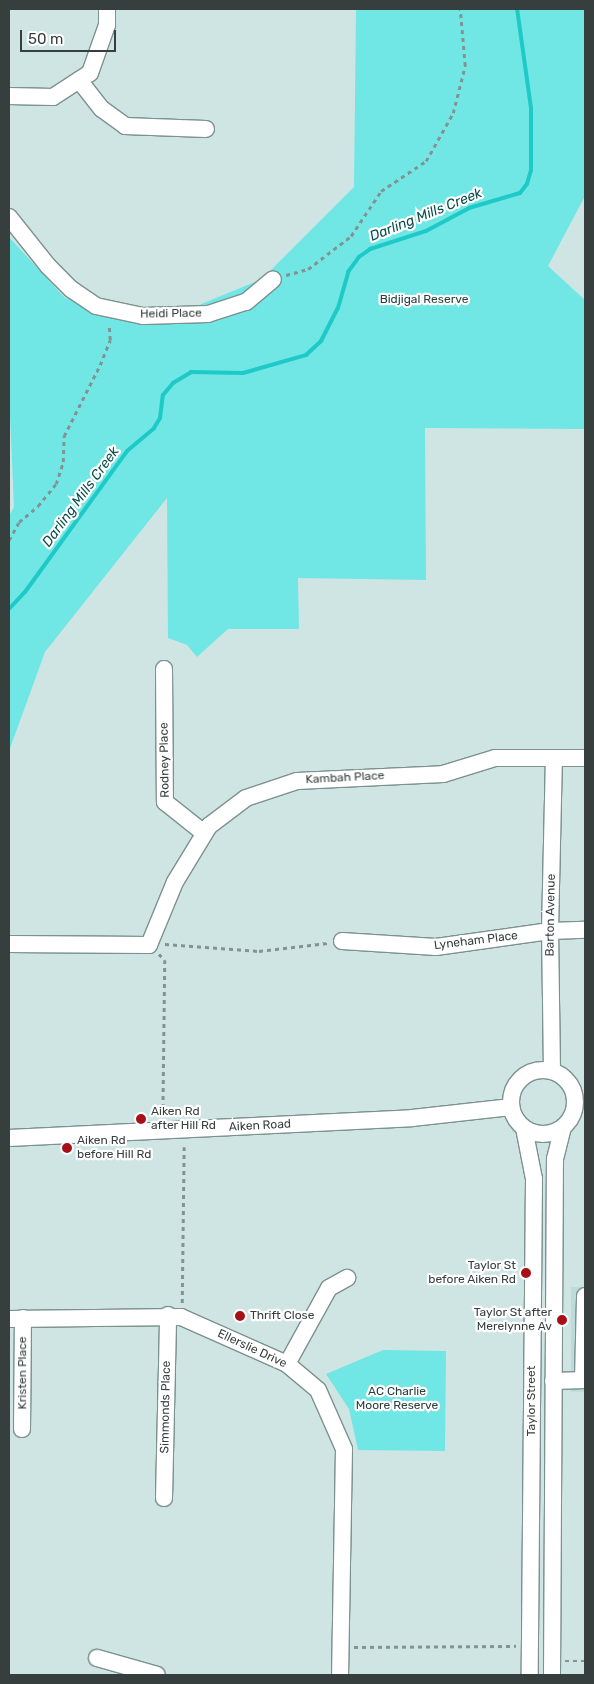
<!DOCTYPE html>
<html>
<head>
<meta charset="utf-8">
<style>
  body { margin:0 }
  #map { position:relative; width:594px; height:1684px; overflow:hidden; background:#cfe5e4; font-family:Rubik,sans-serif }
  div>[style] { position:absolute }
  .built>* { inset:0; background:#bcdbda; transform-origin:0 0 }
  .green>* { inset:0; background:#70e7e4 }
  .stream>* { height:4px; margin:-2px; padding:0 2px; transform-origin:2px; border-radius:2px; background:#1dcac7 }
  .path>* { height:2.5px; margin-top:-1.25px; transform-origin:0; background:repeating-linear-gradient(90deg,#839392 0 4px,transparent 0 8px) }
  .roads { filter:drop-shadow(1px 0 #7c9190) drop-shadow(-1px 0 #7c9190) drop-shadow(0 1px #7c9190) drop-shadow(0 -1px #7c9190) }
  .minor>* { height:16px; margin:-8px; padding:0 8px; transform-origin:8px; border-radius:8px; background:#fff }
  .minor>.ring { margin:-8px; padding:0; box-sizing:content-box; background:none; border:16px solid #fff; border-radius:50% }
  .dots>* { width:14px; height:14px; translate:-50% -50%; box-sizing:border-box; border:2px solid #fff; border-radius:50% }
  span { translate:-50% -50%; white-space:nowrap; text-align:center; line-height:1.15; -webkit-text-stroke:4.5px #fff; paint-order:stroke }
  .park-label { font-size:12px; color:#284140 }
  .street-label { font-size:12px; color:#363f3e }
  .poi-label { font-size:12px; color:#363f3e }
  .left { translate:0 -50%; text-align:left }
  .right { translate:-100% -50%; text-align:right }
  .water-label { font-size:14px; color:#094e4d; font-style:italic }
  .frame { position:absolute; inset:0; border:10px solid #363f3e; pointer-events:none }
  .scale { position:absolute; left:20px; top:30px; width:96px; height:22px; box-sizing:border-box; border:2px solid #363f3e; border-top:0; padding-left:6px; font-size:15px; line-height:18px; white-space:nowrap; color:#363f3e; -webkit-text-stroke:4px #fff; paint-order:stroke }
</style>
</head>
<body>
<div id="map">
  <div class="built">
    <i style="left:571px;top:1287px;width:14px;height:105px"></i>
  </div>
  <div class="green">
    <i style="clip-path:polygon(356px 9px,585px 9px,585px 196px,548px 266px,585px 300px,585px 429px,425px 428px,426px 580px,298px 578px,299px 629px,228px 629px,197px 657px,187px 645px,168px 638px,167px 498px,45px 652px,9px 751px,9px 516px,14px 507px,9px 393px,9px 237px,65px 298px,136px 312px,199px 305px,262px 279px,354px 187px)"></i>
    <i style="clip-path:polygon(383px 1350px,446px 1351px,445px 1451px,358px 1450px,349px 1409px,326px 1374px)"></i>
  </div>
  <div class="stream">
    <i style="left:9px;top:609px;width:23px;rotate:-47deg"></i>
    <i style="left:25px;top:592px;width:174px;rotate:-54.1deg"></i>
    <i style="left:127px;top:451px;width:35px;rotate:-40deg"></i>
    <i style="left:154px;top:428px;width:12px;rotate:-59deg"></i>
    <i style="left:160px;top:418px;width:23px;rotate:-83deg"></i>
    <i style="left:163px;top:395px;width:16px;rotate:-50deg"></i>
    <i style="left:173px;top:383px;width:21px;rotate:-31deg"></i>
    <i style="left:191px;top:372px;width:52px;rotate:1.1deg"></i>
    <i style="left:243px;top:373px;width:66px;rotate:-15.9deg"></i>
    <i style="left:306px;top:355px;width:21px;rotate:-43deg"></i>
    <i style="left:321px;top:341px;width:37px;rotate:-63deg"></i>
    <i style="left:338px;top:308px;width:37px;rotate:-74deg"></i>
    <i style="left:348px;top:272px;width:19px;rotate:-54deg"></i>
    <i style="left:359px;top:257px;width:14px;rotate:-36deg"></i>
    <i style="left:370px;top:249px;width:59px;rotate:-17.8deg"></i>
    <i style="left:426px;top:231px;width:49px;rotate:-28.1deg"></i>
    <i style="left:469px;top:208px;width:53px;rotate:-16.4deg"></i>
    <i style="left:520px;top:193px;width:11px;rotate:-52deg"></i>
    <i style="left:527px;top:184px;width:15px;rotate:-74deg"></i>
    <i style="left:531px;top:170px;width:62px;rotate:-90deg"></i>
    <i style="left:531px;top:108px;width:100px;rotate:-98deg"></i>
  </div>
  <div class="path">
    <i style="left:286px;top:275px;width:23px;rotate:-15deg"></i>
    <i style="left:308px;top:269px;width:54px;rotate:-37.5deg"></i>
    <i style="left:351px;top:236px;width:54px;rotate:-56.3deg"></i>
    <i style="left:381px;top:191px;width:54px;rotate:-33.7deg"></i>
    <i style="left:426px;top:161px;width:55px;rotate:-60.6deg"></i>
    <i style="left:453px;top:113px;width:49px;rotate:-75.7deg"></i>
    <i style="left:465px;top:66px;width:57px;rotate:-95deg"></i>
    <i style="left:9px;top:540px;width:21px;rotate:-61deg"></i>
    <i style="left:19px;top:522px;width:25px;rotate:-40deg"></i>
    <i style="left:38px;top:506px;width:28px;rotate:-51deg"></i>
    <i style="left:56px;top:484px;width:23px;rotate:-72deg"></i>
    <i style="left:63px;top:462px;width:26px;rotate:-88deg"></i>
    <i style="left:64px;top:436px;width:80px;rotate:-63.1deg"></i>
    <i style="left:100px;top:365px;width:27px;rotate:-68deg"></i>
    <i style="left:110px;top:340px;width:16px;rotate:-94deg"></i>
    <i style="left:165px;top:944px;width:94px;rotate:4.3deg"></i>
    <i style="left:259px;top:951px;width:69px;rotate:-6.6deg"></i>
    <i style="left:159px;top:954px;width:8px;rotate:45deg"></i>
    <i style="left:165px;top:960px;width:155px;rotate:90.7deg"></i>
    <i style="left:182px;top:1303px;width:156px;rotate:-89.3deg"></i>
    <i style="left:354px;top:1647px;width:162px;rotate:-0.4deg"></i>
    <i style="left:565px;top:1661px;width:20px"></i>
  </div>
  <div class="roads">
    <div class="minor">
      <i style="left:79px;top:80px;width:37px;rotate:52deg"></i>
      <i style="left:102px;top:109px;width:29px;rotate:36deg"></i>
      <i style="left:125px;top:126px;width:81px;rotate:2.1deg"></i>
      <i style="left:9px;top:96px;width:44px;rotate:1.3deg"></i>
      <i style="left:53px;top:97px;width:44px;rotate:-33deg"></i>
      <i style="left:90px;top:73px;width:51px;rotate:-70.5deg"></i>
      <i style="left:107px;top:25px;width:16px;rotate:-90deg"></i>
      <i style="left:9px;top:217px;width:63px;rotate:51.5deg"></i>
      <i style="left:48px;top:266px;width:33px;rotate:45deg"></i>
      <i style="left:71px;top:289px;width:30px;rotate:34deg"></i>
      <i style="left:96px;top:306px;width:48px;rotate:12deg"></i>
      <i style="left:143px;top:316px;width:65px;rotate:-1.8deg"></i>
      <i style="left:208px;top:314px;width:40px;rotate:-18deg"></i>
      <i style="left:246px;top:302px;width:35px;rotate:-40deg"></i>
      <i style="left:164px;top:669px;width:133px;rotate:89.6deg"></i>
      <i style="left:165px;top:802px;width:50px;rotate:38.5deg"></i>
      <i style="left:342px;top:941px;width:94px;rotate:3.7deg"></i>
      <i style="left:436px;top:947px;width:115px;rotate:-8deg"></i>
      <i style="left:550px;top:931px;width:35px;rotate:-2deg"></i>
      <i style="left:9px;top:944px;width:140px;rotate:0.4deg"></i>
      <i style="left:149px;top:945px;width:68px;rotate:-67.6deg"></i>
      <i style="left:175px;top:882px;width:66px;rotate:-58.7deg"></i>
      <i style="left:209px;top:826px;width:46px;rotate:-37.1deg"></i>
      <i style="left:246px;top:798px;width:54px;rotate:-18.4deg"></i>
      <i style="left:297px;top:781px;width:146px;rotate:-2.7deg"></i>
      <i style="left:443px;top:774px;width:54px;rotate:-17.1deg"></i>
      <i style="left:495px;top:758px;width:90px"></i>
      <i class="ring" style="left:511px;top:1070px;width:48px;height:48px"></i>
      <i style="left:552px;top:1071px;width:140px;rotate:-90.8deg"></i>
      <i style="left:550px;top:931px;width:171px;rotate:-88.7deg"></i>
      <i style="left:524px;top:1128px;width:52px;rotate:78.9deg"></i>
      <i style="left:534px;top:1179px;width:496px;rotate:90.5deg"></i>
      <i style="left:9px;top:1138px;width:403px;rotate:-2.8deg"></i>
      <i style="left:412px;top:1118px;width:100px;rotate:-6.3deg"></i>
      <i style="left:9px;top:1319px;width:172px;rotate:-0.7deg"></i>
      <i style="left:181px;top:1317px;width:116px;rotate:23.9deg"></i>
      <i style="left:287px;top:1364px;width:40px;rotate:40deg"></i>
      <i style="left:318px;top:1390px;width:64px;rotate:66.2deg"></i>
      <i style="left:344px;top:1449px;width:226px;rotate:91deg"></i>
      <i style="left:287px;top:1364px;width:87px;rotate:-61.1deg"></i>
      <i style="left:329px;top:1288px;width:21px;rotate:-29deg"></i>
      <i style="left:583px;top:1380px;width:84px;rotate:-88.6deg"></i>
      <i style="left:553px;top:1381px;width:32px;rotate:-2deg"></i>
      <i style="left:22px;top:1429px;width:111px;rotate:-89.5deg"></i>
      <i style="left:164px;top:1498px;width:183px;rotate:-88.7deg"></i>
      <i style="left:97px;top:1658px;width:62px;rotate:15.8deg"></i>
      <i style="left:552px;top:1675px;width:516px;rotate:-89.67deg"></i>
      <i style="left:555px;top:1159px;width:32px;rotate:-76deg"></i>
    </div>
  </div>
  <div class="dots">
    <i style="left:141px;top:1119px;background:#a61016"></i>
    <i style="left:67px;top:1148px;background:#a61016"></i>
    <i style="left:526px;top:1273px;background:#a61016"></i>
    <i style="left:240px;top:1316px;background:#a61016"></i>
    <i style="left:562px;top:1320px;background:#a61016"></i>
  </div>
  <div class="park-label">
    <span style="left:424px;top:300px">Bidjigal Reserve</span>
    <span style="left:397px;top:1399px">AC Charlie<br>Moore Reserve</span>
  </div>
  <div class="street-label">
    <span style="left:171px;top:314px;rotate:-1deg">Heidi Place</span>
    <span style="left:165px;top:760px;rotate:-91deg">Rodney Place</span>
    <span style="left:345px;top:778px;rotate:-3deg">Kambah Place</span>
    <span style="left:551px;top:915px;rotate:-89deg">Barton Avenue</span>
    <span style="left:476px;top:941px;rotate:-7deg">Lyneham Place</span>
    <span style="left:260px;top:1126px;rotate:-3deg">Aiken Road</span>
    <span style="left:252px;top:1349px;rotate:25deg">Ellerslie Drive</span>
    <span style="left:23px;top:1373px;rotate:-90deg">Kristen Place</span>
    <span style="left:532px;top:1401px;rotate:-90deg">Taylor Street</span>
    <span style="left:166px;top:1407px;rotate:-89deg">Simmonds Place</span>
  </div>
  <div class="poi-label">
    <span class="left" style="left:151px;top:1119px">Aiken Rd<br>after Hill Rd</span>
    <span class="left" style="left:77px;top:1148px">Aiken Rd<br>before Hill Rd</span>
    <span class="right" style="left:516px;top:1273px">Taylor St<br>before Aiken Rd</span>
    <span class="right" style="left:552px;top:1320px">Taylor St after<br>Merelynne Av</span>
    <span class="left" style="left:250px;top:1316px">Thrift Close</span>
  </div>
  <div class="water-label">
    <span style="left:426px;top:215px;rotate:-22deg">Darling Mills Creek</span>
    <span style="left:81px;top:497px;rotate:-54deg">Darling Mills Creek</span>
  </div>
  <div class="frame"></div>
  <div class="scale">50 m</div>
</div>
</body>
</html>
